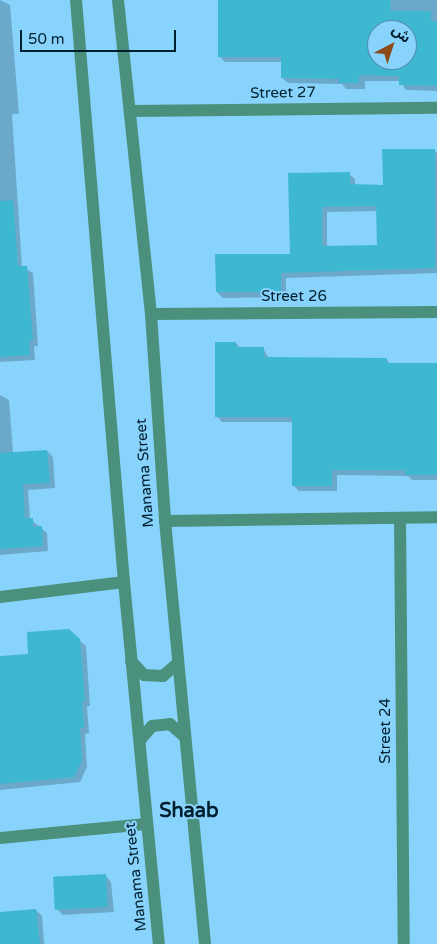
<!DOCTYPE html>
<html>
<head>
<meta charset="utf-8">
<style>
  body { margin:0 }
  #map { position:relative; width:437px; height:944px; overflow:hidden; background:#88d3fc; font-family:"Varela Round","Noto Sans Arabic",sans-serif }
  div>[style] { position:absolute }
  .shadow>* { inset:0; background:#0003 }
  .building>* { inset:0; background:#3eb8d0; transform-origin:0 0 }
  .minor>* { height:12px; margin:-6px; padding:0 6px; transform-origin:6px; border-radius:6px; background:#4b907c }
  .tertiary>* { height:12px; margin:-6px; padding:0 6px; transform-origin:6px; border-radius:6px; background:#4b907c }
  span { translate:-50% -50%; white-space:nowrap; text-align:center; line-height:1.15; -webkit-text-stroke:4px #88d3fc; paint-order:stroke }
  .street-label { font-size:15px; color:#001f2e }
  .district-label { font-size:20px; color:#001f2e; font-weight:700 }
  .north { position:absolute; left:367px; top:20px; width:50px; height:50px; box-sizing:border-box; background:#88d3fc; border:1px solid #528baa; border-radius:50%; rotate:40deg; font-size:14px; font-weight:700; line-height:20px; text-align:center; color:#001f2e }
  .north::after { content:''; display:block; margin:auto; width:18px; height:22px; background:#8c4a18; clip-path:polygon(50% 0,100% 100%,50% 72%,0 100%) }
  .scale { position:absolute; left:20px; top:30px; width:156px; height:22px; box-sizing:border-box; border:2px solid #001f2e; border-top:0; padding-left:6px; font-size:15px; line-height:18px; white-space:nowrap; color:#001f2e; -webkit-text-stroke:4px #88d3fc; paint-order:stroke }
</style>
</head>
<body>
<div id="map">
  <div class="shadow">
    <i style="clip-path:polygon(0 0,10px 5px,19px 114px,12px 114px,22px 267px,33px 273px,38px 346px,34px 346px,35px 360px,0 362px)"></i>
    <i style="clip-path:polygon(evenodd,220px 0,437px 0,437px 91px,406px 90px,400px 81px,365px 81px,365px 89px,346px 89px,342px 84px,288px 83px,282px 78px,282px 62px,225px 62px,219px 56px,220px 0,377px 30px,407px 30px,407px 60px,377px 60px,377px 30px)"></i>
    <i style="clip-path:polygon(evenodd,434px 150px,437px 153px,437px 273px,286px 278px,286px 297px,223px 298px,217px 292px,291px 255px,290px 174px,349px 174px,355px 179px,355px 186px,384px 186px,434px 150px,378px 211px,378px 247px,327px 247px,327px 212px,378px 211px)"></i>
    <i style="clip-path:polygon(236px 343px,240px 348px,263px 348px,269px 359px,386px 359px,391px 364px,437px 364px,437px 480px,412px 480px,408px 476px,337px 475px,337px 491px,299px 491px,293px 485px,293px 422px,222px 422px,217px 416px)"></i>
    <i style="clip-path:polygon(0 395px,9px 400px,13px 453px,47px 451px,53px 457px,55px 488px,28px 490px,30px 519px,47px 533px,48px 551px,0 555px)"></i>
    <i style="clip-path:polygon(79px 640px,86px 646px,90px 706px,87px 706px,89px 733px,85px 734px,87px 767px,80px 782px,0 790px,0 657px,30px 655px)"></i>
    <i style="clip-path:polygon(106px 876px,111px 882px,114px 912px,63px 915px,57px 909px)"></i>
    <i style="clip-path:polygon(36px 910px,42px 916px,44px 944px,0 944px,0 913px)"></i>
  </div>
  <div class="building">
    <i style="clip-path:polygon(evenodd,218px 0,391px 0,390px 11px,431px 11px,431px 21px,437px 21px,437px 86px,399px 85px,399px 76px,359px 75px,359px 83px,339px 83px,339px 79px,281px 78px,281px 57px,218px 57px,218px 0,377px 30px,407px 30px,407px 60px,377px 60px,377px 30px)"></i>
    <i style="clip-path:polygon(evenodd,382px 149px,435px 149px,435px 268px,281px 273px,281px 292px,216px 292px,215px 254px,290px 254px,288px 173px,350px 172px,350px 184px,383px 185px,382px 149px,376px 206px,377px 245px,322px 246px,322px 207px,376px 206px)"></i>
    <i style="clip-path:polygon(13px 200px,18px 266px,27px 266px,33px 340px,29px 341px,30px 355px,0 357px,0 201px)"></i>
    <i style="clip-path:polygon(215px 342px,236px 342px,236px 347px,264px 347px,264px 357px,387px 358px,387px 363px,437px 363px,437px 475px,405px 475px,405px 470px,332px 470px,332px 486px,292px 486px,292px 417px,215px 417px)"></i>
    <i style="clip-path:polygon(47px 450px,50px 483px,23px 484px,25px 518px,33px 518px,33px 527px,42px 526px,43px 546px,0 549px,0 453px)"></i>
    <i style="clip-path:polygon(69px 629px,80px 639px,85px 701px,82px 701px,84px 728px,80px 728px,82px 761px,74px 777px,0 784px,0 656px,28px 654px,27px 632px)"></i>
    <i style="left:106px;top:874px;width:33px;height:53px;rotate:87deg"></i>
    <i style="clip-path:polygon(36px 909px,40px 944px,0 944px,0 912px)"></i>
  </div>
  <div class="minor">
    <i style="left:130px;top:111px;width:307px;rotate:-0.6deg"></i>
    <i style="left:151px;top:314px;width:286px;rotate:-0.4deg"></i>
    <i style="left:400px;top:518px;width:426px;rotate:89.5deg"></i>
    <i style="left:165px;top:521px;width:272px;rotate:-0.8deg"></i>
    <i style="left:0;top:597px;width:125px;rotate:-6.9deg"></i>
    <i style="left:0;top:838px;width:147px;rotate:-5.5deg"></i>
  </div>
  <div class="tertiary">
    <i style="left:76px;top:0;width:584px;rotate:85.29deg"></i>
    <i style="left:124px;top:582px;width:364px;rotate:84.5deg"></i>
    <i style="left:118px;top:0;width:316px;rotate:84deg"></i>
    <i style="left:151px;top:314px;width:207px;rotate:86.1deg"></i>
    <i style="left:165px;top:521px;width:425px;rotate:84.6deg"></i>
    <i style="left:131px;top:661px;width:19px;rotate:47deg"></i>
    <i style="left:144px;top:675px;width:19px;rotate:3deg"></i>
    <i style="left:163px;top:676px;width:18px;rotate:-41deg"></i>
    <i style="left:140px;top:740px;width:18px;rotate:-49deg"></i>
    <i style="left:152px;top:726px;width:18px;rotate:-6deg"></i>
    <i style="left:170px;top:724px;width:18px;rotate:41deg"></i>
  </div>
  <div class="street-label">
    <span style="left:283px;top:93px;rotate:-1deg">Street 27</span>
    <span style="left:294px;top:297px">Street 26</span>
    <span style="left:145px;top:473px;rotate:-94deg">Manama Street</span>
    <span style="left:386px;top:731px;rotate:-90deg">Street 24</span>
    <span style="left:136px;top:877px;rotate:-96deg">Manama Street</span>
  </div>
  <div class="district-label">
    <span style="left:189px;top:811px">Shaab</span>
  </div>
  <div class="north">ش</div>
  <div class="scale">50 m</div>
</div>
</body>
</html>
